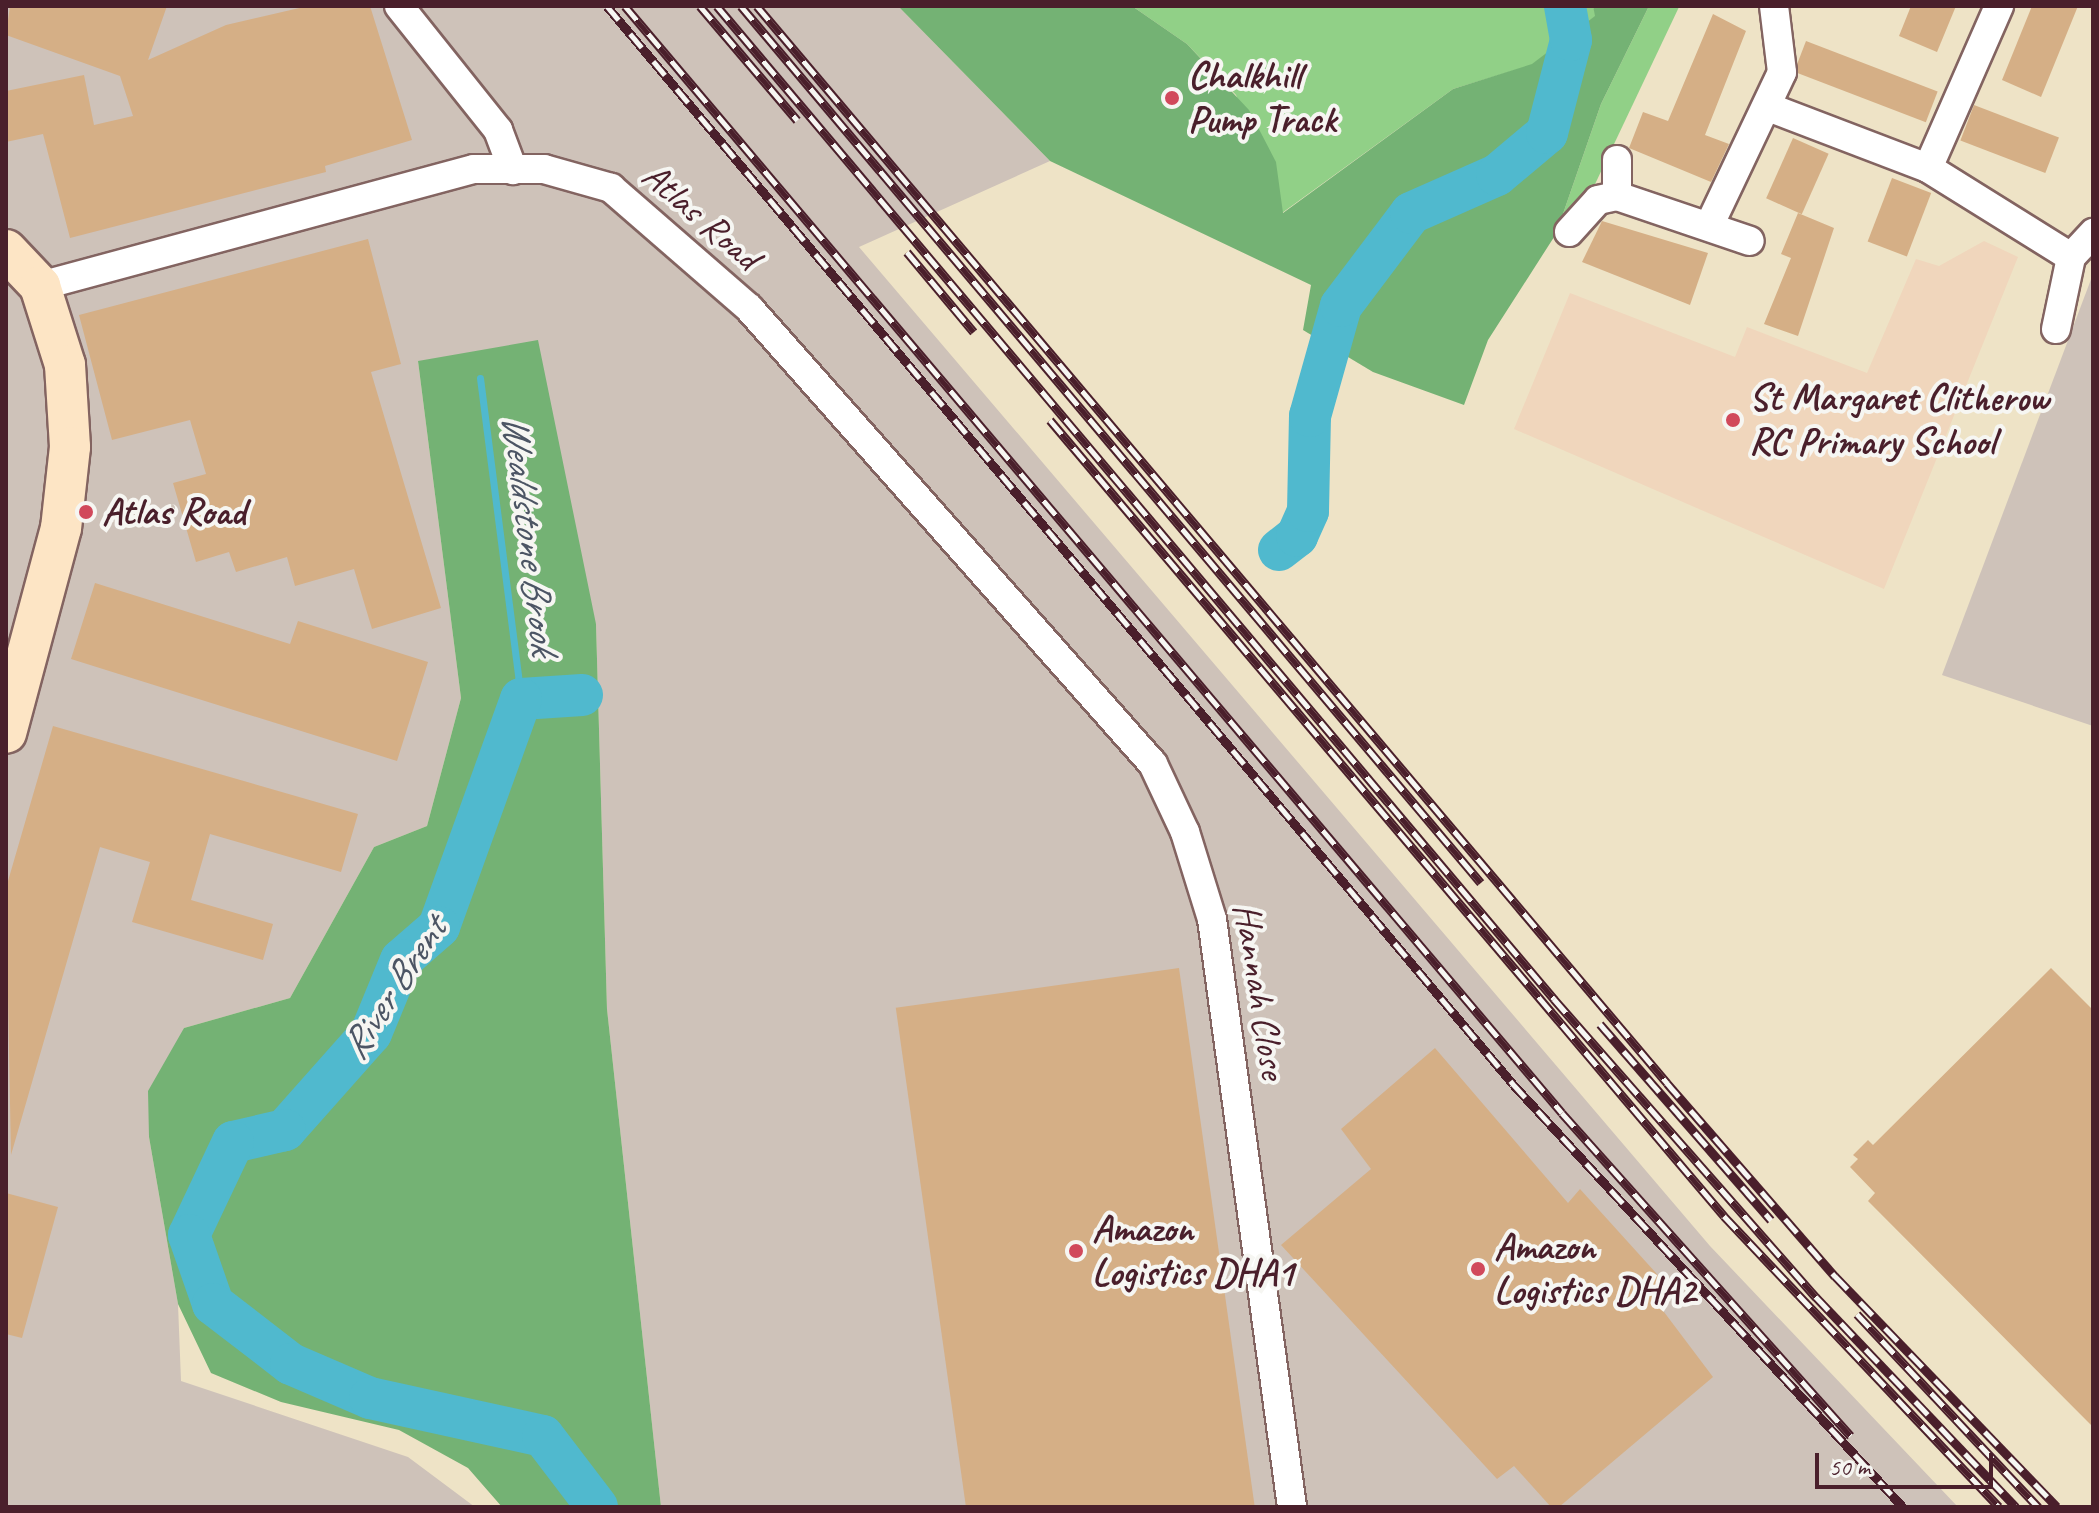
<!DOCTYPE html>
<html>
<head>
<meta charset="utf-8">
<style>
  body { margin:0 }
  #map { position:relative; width:2099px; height:1513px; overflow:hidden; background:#eee3c6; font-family:Caveat,sans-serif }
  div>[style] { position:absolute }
  .built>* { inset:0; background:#f0d6bc }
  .industrial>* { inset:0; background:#cec2b9 }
  .green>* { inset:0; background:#91d087 }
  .forest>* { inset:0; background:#74b274 }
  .stream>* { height:7px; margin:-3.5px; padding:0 3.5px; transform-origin:3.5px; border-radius:3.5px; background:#50b9ce }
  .river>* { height:42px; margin:-21px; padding:0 21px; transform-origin:21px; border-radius:21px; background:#50b9ce }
  .building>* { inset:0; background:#d5af86; transform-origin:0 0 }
  .roads { filter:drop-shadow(2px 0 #836461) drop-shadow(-2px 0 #836461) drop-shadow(0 2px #836461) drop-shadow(0 -2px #836461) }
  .street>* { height:28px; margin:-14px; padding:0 14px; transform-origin:14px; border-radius:14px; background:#fff }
  .secondary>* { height:40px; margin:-20px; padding:0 20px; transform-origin:20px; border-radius:20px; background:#fde5c5 }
  .rail>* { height:9px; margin-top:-4.5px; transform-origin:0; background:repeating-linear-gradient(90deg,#f6f6f2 0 18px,#4a1f2b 0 36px); box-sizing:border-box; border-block:2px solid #4a1f2b }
  .dots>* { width:22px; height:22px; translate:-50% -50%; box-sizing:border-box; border:4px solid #f6f6f2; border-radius:50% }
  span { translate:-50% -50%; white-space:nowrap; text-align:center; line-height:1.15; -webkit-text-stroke:8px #f6f6f2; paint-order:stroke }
  .poi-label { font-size:38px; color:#4a1f2b; font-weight:700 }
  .left { translate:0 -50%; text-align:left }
  .street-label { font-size:38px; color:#4a1f2b }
  .water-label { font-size:40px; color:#4c5564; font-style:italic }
  .frame { position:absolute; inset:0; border:8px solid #4a1f2b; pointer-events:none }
  .scale { position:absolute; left:1815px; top:1453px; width:178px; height:36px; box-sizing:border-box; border:4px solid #4a1f2b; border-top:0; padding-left:10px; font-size:24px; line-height:28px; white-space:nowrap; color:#4a1f2b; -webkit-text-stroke:6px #f6f6f2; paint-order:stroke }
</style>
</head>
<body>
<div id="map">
  <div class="built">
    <i style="clip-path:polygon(1984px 241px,2018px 257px,1884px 589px,1514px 429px,1570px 293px,1735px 357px,1747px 327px,1867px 373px,1916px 259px,1939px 266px)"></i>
  </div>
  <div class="industrial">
    <i style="clip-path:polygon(6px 6px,898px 6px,1050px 161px,859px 247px,1710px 1246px,1958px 1507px,661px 1507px,607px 1009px,596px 624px,418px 361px,461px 698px,427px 826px,374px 847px,290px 998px,184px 1028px,149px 1137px,178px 1304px,181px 1381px,408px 1457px,475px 1507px,6px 1507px)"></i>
    <i style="clip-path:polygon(2093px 274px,2093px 726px,1942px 675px)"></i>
  </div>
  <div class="green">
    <i style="clip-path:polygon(1132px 6px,1593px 6px,1596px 16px,1532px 65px,1453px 89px,1282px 213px,1236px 95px,1187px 44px)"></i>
    <i style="clip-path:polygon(1649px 6px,1679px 7px,1578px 220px,1556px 234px,1601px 104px)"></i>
  </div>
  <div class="forest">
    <i style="clip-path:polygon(898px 6px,1132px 6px,1187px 44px,1249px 110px,1276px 162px,1283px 213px,1453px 89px,1532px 64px,1595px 16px,1593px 6px,1649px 6px,1601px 104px,1556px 234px,1488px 340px,1464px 405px,1373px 372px,1303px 330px,1311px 285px,1050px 161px)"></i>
    <i style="clip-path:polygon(538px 340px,596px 624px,607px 1009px,661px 1507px,502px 1507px,468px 1468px,399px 1430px,281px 1402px,211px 1373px,178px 1304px,149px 1137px,148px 1091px,184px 1028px,290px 998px,374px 847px,427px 826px,461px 698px,418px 361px)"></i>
  </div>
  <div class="stream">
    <i style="left:480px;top:378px;width:324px;rotate:82.7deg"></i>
  </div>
  <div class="river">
    <i style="left:1279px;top:550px;width:23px;rotate:-38deg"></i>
    <i style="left:1297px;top:536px;width:27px;rotate:-66deg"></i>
    <i style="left:1308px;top:511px;width:95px;rotate:-88.8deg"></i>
    <i style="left:1310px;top:416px;width:114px;rotate:-74.3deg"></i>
    <i style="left:1341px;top:306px;width:116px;rotate:-53deg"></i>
    <i style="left:1411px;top:213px;width:94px;rotate:-23.8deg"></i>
    <i style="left:1497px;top:175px;width:65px;rotate:-40deg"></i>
    <i style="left:1547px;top:133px;width:96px;rotate:-75.5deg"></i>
    <i style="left:1571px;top:40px;width:35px;rotate:-100deg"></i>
    <i style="left:582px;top:695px;width:61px;rotate:176.2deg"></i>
    <i style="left:521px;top:699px;width:242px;rotate:109.8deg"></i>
    <i style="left:439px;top:927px;width:50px;rotate:139deg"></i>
    <i style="left:401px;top:960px;width:79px;rotate:112.3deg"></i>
    <i style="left:371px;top:1033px;width:130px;rotate:131.6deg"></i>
    <i style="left:285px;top:1130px;width:53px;rotate:167deg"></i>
    <i style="left:233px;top:1142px;width:103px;rotate:115.3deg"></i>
    <i style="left:189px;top:1235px;width:73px;rotate:70.8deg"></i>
    <i style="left:213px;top:1304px;width:98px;rotate:37.6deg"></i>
    <i style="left:291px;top:1364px;width:86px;rotate:23.3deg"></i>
    <i style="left:370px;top:1398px;width:177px;rotate:12.4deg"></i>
    <i style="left:543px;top:1436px;width:89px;rotate:52.7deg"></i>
  </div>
  <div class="building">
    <i style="clip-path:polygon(10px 6px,167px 6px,148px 60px,226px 25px,308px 6px,370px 6px,412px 140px,325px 166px,326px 172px,70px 238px,43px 134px,6px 142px,6px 91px,84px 75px,94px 125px,133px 116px,120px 76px,6px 35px)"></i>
    <i style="clip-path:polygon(1911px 6px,1956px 6px,1937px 52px,1899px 36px)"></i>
    <i style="clip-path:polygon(2032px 6px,2078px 6px,2041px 97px,2002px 80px)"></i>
    <i style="clip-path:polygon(1713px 14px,1746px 31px,1705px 135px,1729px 144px,1711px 182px,1629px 148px,1643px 112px,1668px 121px)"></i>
    <i style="left:1806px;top:41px;width:141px;height:33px;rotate:21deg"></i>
    <i style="left:1974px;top:105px;width:91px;height:38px;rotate:21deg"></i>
    <i style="left:1793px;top:138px;width:39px;height:66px;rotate:24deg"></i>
    <i style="left:1892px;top:178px;width:42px;height:68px;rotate:21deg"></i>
    <i style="clip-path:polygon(1798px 213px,1834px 228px,1798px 336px,1764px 324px,1791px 258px,1781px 254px)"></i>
    <i style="clip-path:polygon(1602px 221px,1708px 253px,1690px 305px,1582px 262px)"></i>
    <i style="clip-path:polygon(368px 239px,401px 364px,371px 372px,441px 608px,372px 629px,354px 569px,295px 586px,287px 557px,236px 572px,229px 552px,196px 562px,173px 483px,206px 474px,190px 420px,112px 440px,79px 315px)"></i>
    <i style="clip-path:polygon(95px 583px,290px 644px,298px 621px,428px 662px,397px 761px,71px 659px)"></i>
    <i style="clip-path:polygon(53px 726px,358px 814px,341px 872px,210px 834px,191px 900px,273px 924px,263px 960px,132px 922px,150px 862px,100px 847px,11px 1155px,6px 888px)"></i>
    <i style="left:1179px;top:968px;width:545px;height:286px;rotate:82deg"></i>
    <i style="clip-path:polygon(2051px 968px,2093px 1010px,2093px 1427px,1868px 1201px,1875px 1193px,1850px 1167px,1858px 1159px,1853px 1155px,1868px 1140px,1873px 1145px)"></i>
    <i style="clip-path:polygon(1435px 1048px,1568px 1203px,1580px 1189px,1675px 1294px,1658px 1304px,1713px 1377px,1559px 1507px,1551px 1507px,1514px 1466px,1497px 1479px,1281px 1245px,1371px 1169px,1341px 1129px)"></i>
    <i style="clip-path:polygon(6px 1193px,58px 1207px,22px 1338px,6px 1334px)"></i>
  </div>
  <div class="roads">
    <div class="street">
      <i style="left:399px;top:6px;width:159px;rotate:51.4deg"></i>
      <i style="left:498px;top:130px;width:43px;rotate:69.4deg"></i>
      <i style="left:1768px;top:107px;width:171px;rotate:20.9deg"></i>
      <i style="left:1928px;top:168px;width:168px;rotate:31.9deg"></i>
      <i style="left:1617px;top:160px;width:36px;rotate:90deg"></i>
      <i style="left:1617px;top:196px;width:140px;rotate:18.7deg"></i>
      <i style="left:1928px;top:168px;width:177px;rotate:-66.3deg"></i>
      <i style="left:1709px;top:226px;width:170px;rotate:-64.6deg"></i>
      <i style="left:1782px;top:72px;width:66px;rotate:-96.9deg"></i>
      <i style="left:1569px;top:232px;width:43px;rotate:-47.8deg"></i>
      <i style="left:1598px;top:200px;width:19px;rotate:-12deg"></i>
      <i style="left:40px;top:286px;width:449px;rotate:-15.1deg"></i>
      <i style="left:474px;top:169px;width:70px"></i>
      <i style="left:544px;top:169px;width:70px;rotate:15.8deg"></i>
      <i style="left:611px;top:188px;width:183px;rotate:41deg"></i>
      <i style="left:749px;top:308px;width:609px;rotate:48.46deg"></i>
      <i style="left:1153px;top:764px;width:75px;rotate:64.8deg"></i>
      <i style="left:1185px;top:832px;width:91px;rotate:72.8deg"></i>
      <i style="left:1212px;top:919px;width:593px;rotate:82.25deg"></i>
      <i style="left:2056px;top:329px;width:74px;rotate:-78.2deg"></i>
      <i style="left:2071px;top:257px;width:33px;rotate:-47deg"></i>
    </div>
    <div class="secondary">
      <i style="left:6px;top:250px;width:50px;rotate:46.6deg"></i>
      <i style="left:40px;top:286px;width:83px;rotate:72.4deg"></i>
      <i style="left:65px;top:365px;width:82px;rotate:86.5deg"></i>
      <i style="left:70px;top:447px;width:81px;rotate:96.3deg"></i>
      <i style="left:61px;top:528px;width:212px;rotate:105deg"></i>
    </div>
  </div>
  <div class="rail">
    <i style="left:607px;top:6px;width:1408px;rotate:49.95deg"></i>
    <i style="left:1513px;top:1084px;width:575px;rotate:47.32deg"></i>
    <i style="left:625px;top:6px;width:1450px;rotate:49.75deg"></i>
    <i style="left:1562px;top:1113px;width:433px;rotate:48.2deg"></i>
    <i style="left:700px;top:6px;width:150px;rotate:49.6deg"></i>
    <i style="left:717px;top:6px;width:1299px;rotate:49.87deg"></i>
    <i style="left:1554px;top:999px;width:397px;rotate:48.7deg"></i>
    <i style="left:1816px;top:1297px;width:290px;rotate:46.4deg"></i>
    <i style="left:741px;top:6px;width:1147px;rotate:49.84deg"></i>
    <i style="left:757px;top:6px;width:1410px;rotate:49.8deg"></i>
    <i style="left:1667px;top:1083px;width:256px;rotate:49deg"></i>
    <i style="left:1835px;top:1276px;width:320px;rotate:46.1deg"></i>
    <i style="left:907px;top:252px;width:104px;rotate:50.1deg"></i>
    <i style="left:1050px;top:420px;width:1043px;rotate:49.74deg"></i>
    <i style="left:1724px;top:1216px;width:400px;rotate:46.6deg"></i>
    <i style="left:1600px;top:1024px;width:260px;rotate:48.9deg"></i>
    <i style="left:1857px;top:1314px;width:265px;rotate:46.8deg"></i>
  </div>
  <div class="dots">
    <i style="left:1172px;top:98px;background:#d1495b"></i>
    <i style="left:1733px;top:420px;background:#d1495b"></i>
    <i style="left:86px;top:512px;background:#d1495b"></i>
    <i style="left:1076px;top:1251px;background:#d1495b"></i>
    <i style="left:1478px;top:1269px;background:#d1495b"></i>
  </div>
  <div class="poi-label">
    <span class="left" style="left:1188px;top:98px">Chalkhill<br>Pump Track</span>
    <span class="left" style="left:1749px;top:420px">St Margaret Clitherow<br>RC Primary School</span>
    <span class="left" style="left:102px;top:512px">Atlas Road</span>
    <span class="left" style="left:1092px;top:1251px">Amazon<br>Logistics DHA1</span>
    <span class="left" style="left:1494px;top:1269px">Amazon<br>Logistics DHA2</span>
  </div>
  <div class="street-label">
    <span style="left:701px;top:216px;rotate:41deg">Atlas Road</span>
    <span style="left:1260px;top:991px;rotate:81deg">Hannah Close</span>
  </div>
  <div class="water-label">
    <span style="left:530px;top:534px;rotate:83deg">Wealdstone Brook</span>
    <span style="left:393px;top:988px;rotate:-57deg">River Brent</span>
  </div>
  <div class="frame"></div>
  <div class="scale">50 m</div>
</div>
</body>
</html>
